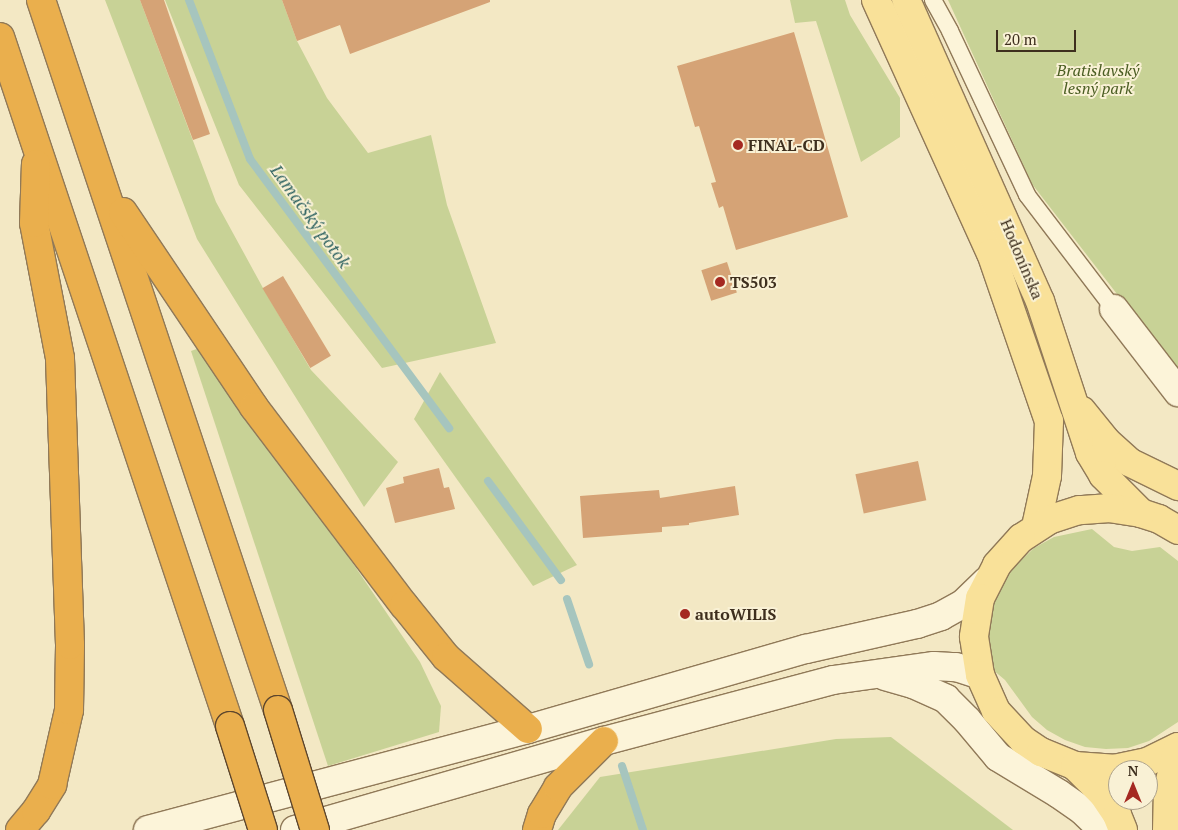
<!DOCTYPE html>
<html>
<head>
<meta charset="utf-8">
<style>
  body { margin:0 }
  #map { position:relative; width:1178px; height:830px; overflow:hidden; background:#f3e8c4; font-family:"PT Serif",serif }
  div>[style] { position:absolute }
  .green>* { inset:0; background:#c8d296 }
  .stream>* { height:8px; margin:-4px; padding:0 4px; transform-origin:4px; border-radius:4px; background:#a6c5be }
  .building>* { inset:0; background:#d5a376; transform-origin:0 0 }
  .roads { filter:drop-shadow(1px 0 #907958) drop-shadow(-1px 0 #907958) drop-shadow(0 1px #907958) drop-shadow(0 -1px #907958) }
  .service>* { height:16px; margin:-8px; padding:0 8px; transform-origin:8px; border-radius:8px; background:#fcf4d9 }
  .minor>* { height:28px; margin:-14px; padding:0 14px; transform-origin:14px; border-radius:14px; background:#fcf4d9 }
  .secondary>* { height:28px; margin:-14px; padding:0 14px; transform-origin:14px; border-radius:14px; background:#fcf4d9 }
  .primary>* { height:28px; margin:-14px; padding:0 14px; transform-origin:14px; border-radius:14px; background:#f9e199 }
  .motorway>* { height:28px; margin:-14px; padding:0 14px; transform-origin:14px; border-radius:14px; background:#eaaf4d }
  .bridges { filter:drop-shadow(1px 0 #5d462d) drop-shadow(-1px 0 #5d462d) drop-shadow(0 1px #5d462d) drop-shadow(0 -1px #5d462d) }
  .motorway-bridge>* { height:28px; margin:-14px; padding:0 14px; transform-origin:14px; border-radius:14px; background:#eaaf4d }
  .dots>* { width:14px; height:14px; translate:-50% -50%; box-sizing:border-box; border:2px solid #f9f1d5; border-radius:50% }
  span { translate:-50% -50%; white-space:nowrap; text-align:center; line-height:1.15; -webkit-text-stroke:4px #f9f1d5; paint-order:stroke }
  .park-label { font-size:16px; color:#4a5d22; font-style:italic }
  .poi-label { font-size:16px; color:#3e2f1e; font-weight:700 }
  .left { translate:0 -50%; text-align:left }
  .street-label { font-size:16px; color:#3e2f1e }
  .water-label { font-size:18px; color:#2b605f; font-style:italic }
  .north { position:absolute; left:1108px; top:760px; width:50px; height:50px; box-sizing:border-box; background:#f9f1d5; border:1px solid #aea38c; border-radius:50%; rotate:0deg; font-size:14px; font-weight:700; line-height:20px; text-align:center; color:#3e2f1e }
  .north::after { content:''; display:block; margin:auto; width:18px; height:22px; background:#a52921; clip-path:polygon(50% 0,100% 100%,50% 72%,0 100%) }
  .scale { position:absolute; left:996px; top:30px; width:80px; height:22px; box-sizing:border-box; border:2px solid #3e2f1e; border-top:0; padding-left:6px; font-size:15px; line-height:18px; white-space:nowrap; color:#3e2f1e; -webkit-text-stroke:4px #f9f1d5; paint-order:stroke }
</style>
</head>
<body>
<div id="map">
  <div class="green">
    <i style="clip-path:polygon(105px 0,140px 0,216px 202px,263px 288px,311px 370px,398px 462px,364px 507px,197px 239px)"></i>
    <i style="clip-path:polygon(165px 0,282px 0,297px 41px,327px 98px,368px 153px,431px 135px,447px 205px,496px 343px,382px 368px,239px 185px)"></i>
    <i style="clip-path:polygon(790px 0,845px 0,850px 15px,900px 98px,900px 137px,861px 162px,816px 21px,795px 23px)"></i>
    <i style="clip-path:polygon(948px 0,1178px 0,1178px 373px,1032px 184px)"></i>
    <i style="clip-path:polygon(205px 346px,420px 662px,441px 706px,439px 732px,328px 766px,191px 351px)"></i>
    <i style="clip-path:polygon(440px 372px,577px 565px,533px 586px,414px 419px)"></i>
    <i style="clip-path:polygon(1092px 529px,1114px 547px,1132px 551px,1160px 547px,1178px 561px,1178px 722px,1149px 741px,1128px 748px,1106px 749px,1085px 747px,1065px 740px,1047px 730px,1032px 717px,1005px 680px,986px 664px,989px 610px,1000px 585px,1017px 564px,1034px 548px,1054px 537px)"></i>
    <i style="clip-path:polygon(891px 737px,1013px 830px,558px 830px,600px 777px,836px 739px)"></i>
  </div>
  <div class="stream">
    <i style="left:189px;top:0;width:170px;rotate:69deg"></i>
    <i style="left:250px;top:159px;width:335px;rotate:53.5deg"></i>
    <i style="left:488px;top:481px;width:123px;rotate:53.6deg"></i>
    <i style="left:567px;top:599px;width:69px;rotate:71.3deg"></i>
    <i style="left:622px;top:766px;width:67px;rotate:71.8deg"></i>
  </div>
  <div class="building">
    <i style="clip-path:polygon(140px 0,164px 0,210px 134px,193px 140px)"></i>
    <i style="clip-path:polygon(282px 0,490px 0,490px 2px,350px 54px,340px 25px,297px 41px)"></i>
    <i style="clip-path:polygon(794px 32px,848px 217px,736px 250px,723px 206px,719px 208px,711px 183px,716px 182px,699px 126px,695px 127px,677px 66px)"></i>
    <i style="left:727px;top:262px;width:32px;height:27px;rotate:72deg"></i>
    <i style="left:283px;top:276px;width:93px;height:24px;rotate:59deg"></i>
    <i style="left:918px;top:461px;width:40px;height:64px;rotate:78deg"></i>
    <i style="clip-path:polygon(439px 468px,444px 488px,449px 487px,455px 509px,395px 523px,386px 488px,404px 483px,403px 477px)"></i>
    <i style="clip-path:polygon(735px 486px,739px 515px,689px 523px,689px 525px,662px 527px,662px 532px,583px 538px,580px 496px,659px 490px,660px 498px)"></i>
  </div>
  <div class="roads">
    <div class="service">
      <i style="left:933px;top:0;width:35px;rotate:61deg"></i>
      <i style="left:950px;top:31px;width:181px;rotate:64.8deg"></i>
      <i style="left:1027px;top:195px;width:143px;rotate:52.7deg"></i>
    </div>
    <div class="minor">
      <i style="left:1114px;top:309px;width:105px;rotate:52.4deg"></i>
    </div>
    <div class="secondary">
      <i style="left:885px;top:676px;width:29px;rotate:16deg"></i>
      <i style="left:913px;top:684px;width:36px;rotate:24deg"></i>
      <i style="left:946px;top:699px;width:30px;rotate:45deg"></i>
      <i style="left:967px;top:720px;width:48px;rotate:50deg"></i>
      <i style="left:998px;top:757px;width:71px;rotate:31.2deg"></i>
      <i style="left:1059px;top:794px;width:29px;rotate:35deg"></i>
      <i style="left:1083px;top:811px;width:28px;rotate:44deg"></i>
      <i style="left:148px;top:830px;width:393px;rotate:-14.9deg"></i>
      <i style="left:528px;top:729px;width:289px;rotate:-16.1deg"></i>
      <i style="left:806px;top:649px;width:114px;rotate:-12.7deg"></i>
      <i style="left:917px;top:624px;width:25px;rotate:-18deg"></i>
      <i style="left:941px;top:616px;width:25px;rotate:-29deg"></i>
      <i style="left:963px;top:604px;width:33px;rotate:-44deg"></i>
      <i style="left:295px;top:830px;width:322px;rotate:-16.1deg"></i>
      <i style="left:604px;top:741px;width:237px;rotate:-14.9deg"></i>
      <i style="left:833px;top:680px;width:102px;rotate:-7.9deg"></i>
      <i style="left:934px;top:666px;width:22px;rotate:3deg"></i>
      <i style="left:956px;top:667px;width:25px;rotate:18deg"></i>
    </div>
    <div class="primary">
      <i style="left:876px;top:0;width:278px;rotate:65.6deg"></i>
      <i style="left:991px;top:253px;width:178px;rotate:71deg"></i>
      <i style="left:1049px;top:421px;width:55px;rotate:92.1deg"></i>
      <i style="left:1047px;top:476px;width:52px;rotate:102.2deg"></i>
      <i style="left:906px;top:0;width:329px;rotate:66deg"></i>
      <i style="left:1040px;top:301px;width:160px;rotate:71.8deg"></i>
      <i style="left:1090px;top:453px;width:26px;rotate:59deg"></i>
      <i style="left:1103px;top:475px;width:54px;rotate:45deg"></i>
      <i style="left:1082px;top:411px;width:38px;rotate:51deg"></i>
      <i style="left:1106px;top:441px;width:31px;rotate:42deg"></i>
      <i style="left:1129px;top:462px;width:55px;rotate:26.1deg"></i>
      <i style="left:1178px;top:530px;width:22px;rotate:-150deg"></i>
      <i style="left:1159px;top:519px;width:19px;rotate:-162deg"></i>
      <i style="left:1141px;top:513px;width:31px;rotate:-171deg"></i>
      <i style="left:1110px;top:508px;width:31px;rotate:176deg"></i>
      <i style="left:1079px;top:510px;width:32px;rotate:162deg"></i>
      <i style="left:1049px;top:520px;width:33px;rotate:147deg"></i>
      <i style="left:1021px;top:538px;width:36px;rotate:132deg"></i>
      <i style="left:997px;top:565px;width:37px;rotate:117deg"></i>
      <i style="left:980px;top:598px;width:39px;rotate:99deg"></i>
      <i style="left:974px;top:637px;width:38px;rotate:81deg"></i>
      <i style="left:980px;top:675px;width:39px;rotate:66deg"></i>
      <i style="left:996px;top:711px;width:40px;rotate:47deg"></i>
      <i style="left:1023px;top:740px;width:22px;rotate:34deg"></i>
      <i style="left:1041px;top:752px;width:37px;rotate:22deg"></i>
      <i style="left:1075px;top:766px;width:39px;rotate:4deg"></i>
      <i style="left:1114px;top:769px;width:34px;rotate:-12deg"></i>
      <i style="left:1147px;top:762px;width:34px;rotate:-26deg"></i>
      <i style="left:1075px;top:766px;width:40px;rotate:45deg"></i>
      <i style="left:1103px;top:794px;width:25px;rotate:56deg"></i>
      <i style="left:1117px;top:815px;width:16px;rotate:68deg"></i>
      <i style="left:1167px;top:830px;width:41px;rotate:-88.6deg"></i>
      <i style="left:1168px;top:789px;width:43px;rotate:-76.6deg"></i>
    </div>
    <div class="motorway">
      <i style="left:41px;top:0;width:749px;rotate:71.54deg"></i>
      <i style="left:0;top:37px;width:726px;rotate:71.54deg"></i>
      <i style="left:123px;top:212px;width:235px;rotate:56.1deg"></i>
      <i style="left:254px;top:407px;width:248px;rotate:52.9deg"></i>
      <i style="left:404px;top:605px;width:67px;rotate:51.1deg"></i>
      <i style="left:446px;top:657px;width:109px;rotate:41.3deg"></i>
      <i style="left:20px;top:830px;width:25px;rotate:-50deg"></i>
      <i style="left:36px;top:811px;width:31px;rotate:-58deg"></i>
      <i style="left:52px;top:785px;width:77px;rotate:-77.2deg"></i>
      <i style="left:69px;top:710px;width:65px;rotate:-89.1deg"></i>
      <i style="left:70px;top:645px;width:287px;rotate:-92deg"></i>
      <i style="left:60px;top:358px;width:137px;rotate:-100.9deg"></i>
      <i style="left:34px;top:223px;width:59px;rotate:-88.1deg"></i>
      <i style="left:537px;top:830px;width:17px;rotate:-73deg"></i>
      <i style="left:542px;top:814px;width:31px;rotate:-59deg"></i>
      <i style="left:558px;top:787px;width:65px;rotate:-45deg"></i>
    </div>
  </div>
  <div class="bridges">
    <div class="motorway-bridge">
      <i style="left:278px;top:710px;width:126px;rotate:72.9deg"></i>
      <i style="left:230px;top:726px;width:109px;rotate:72.4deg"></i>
    </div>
  </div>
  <div class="dots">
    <i style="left:738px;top:145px;background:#a52921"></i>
    <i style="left:720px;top:282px;background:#a52921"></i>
    <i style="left:685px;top:614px;background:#a52921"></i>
  </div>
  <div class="park-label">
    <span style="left:1098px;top:79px">Bratislavský<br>lesný park</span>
  </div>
  <div class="poi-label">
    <span class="left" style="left:748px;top:145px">FINAL-CD</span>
    <span class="left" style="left:730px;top:282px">TS503</span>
    <span class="left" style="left:695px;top:614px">autoWILIS</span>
  </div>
  <div class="street-label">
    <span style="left:1022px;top:259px;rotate:67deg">Hodonínska</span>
  </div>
  <div class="water-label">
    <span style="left:311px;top:216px;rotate:54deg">Lamačský potok</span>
  </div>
  <div class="north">N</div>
  <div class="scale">20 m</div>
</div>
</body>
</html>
